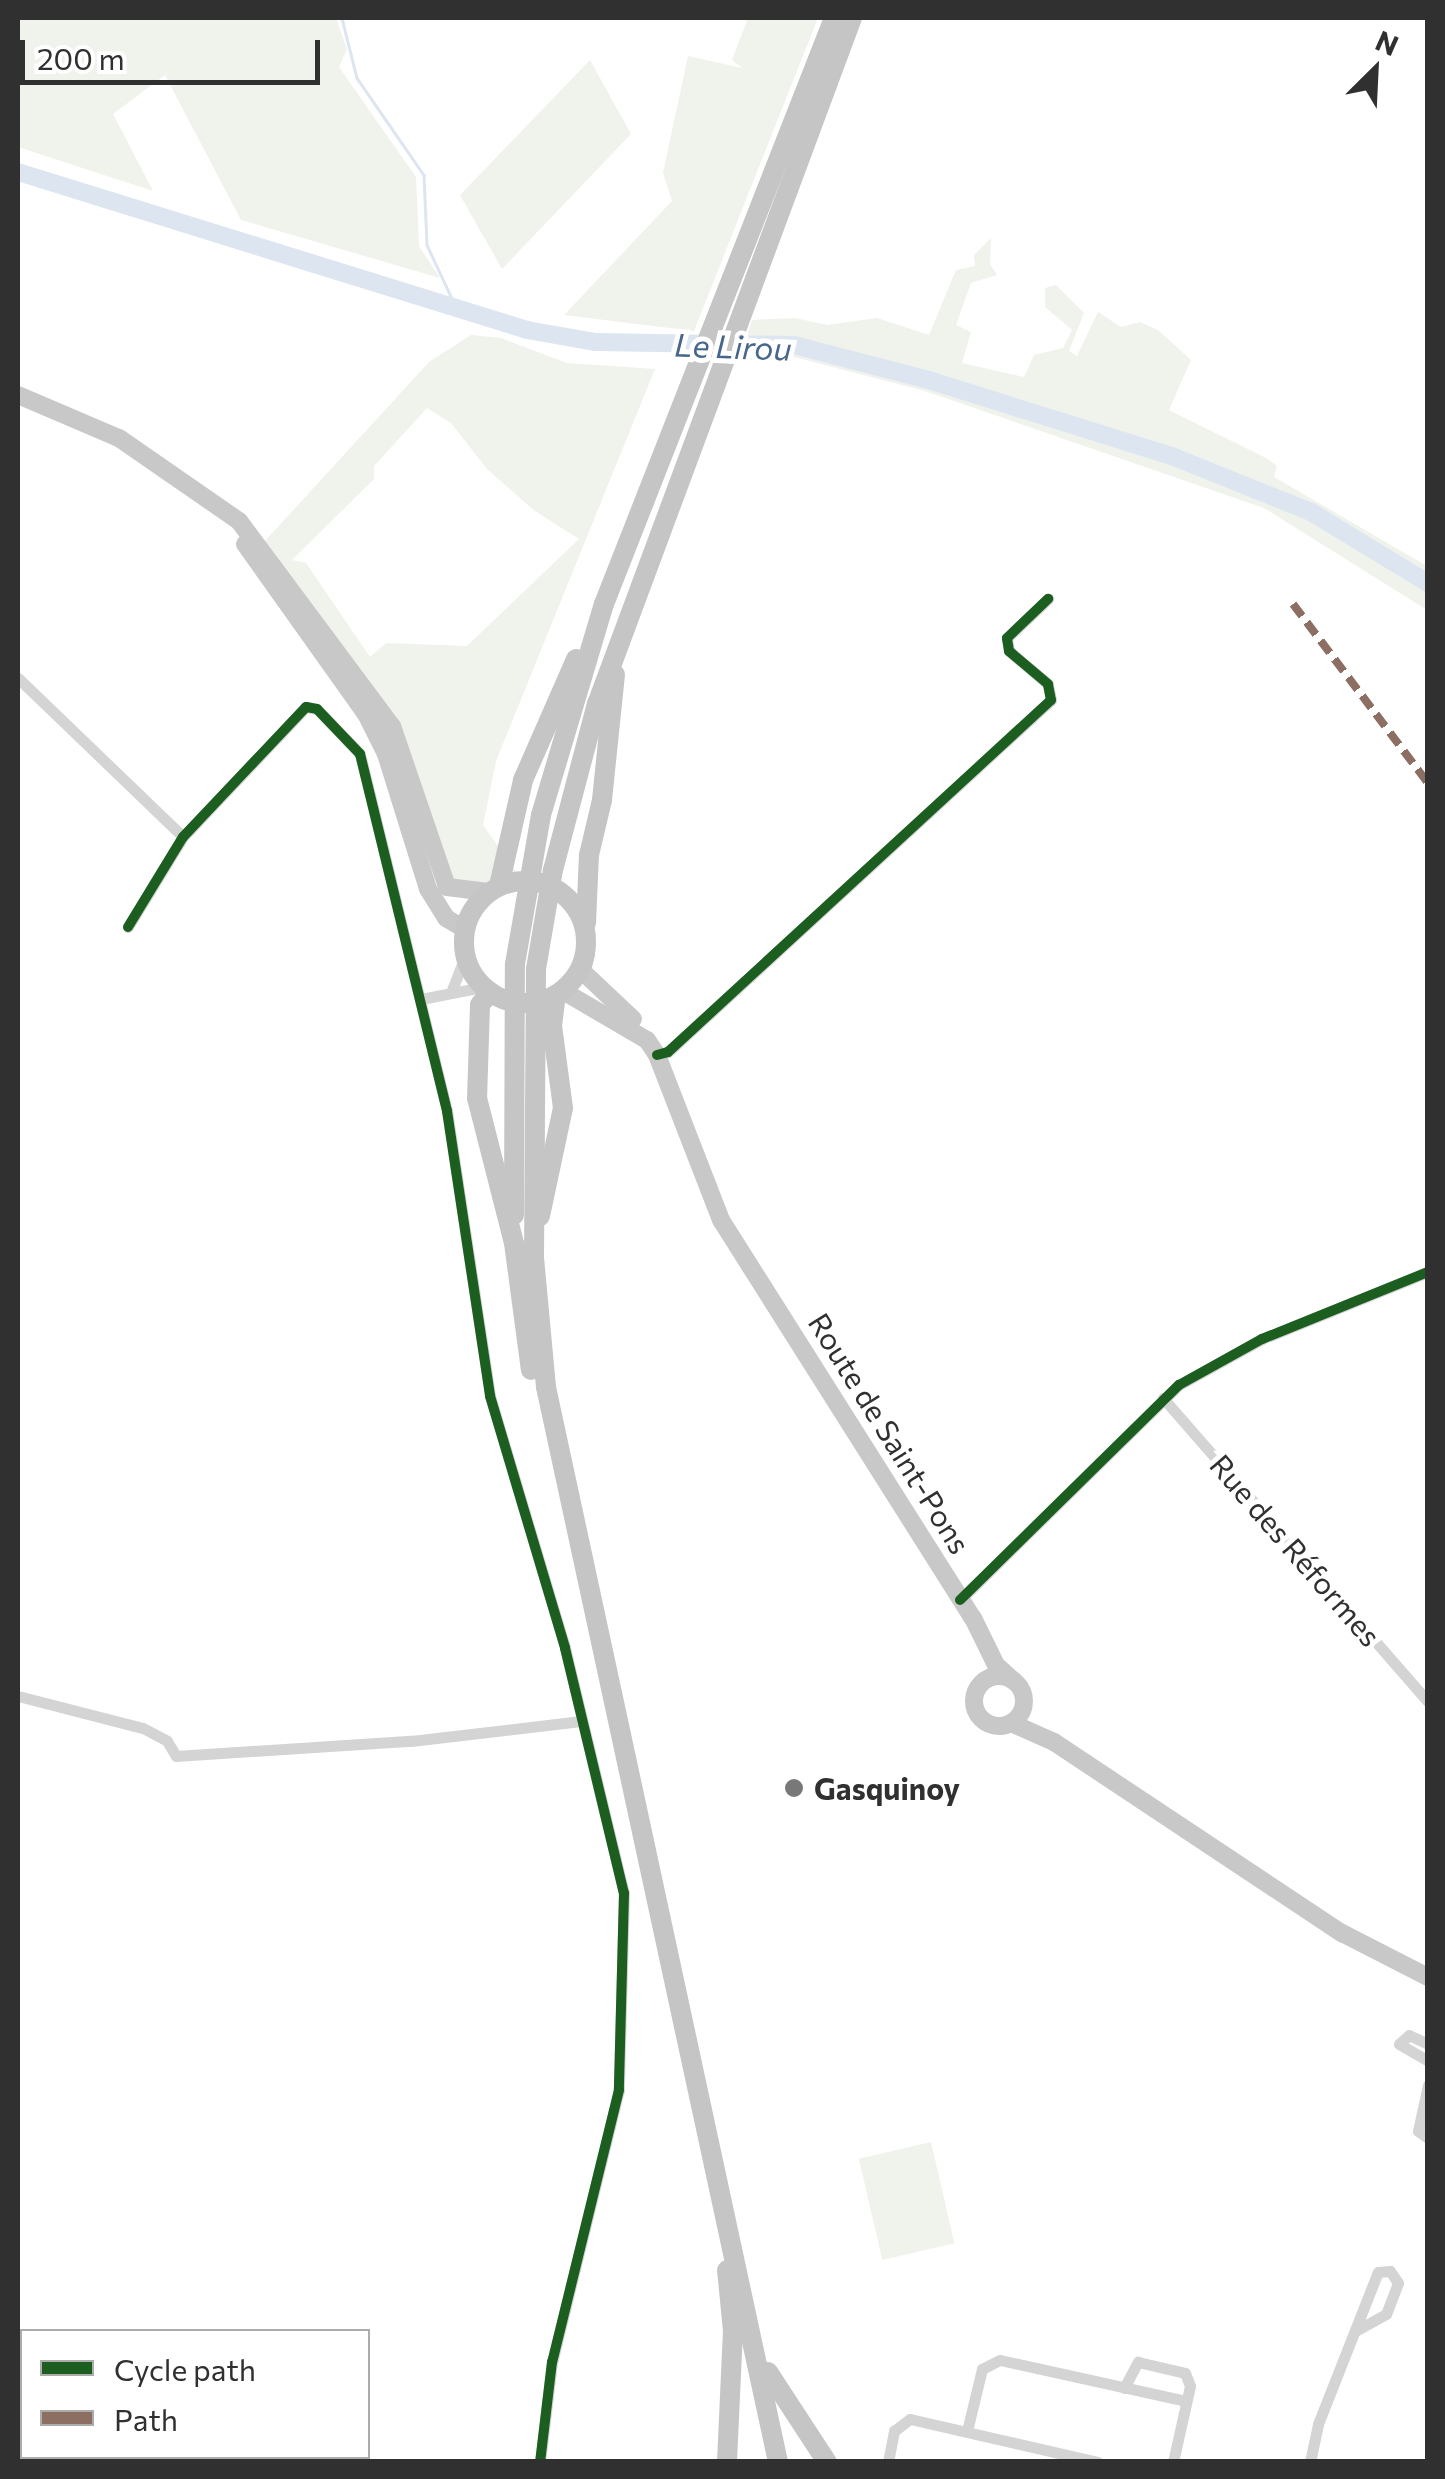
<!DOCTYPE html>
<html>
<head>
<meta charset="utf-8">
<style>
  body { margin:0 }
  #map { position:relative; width:1445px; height:2479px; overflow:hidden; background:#fff; font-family:Commissioner,sans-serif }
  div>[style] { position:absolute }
  .green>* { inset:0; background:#eff3ec; transform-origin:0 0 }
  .stream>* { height:2.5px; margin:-1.25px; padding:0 1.25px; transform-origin:1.25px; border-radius:1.25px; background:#dde6f0 }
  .river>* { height:18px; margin:-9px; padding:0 9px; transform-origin:9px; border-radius:9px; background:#dde6f0 }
  .minor>* { height:11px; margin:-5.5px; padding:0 5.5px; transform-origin:5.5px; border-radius:5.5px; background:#d4d4d4 }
  .primary>* { height:18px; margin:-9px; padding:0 9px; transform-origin:9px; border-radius:9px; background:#c8c8c8 }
  .primary>.ring { margin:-9px; padding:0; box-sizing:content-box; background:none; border:18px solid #c8c8c8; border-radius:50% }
  .trunk>* { height:20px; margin:-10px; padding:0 10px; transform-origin:10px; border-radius:10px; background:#c5c5c5 }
  .trunk>.ring { margin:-10px; padding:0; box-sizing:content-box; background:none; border:20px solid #c5c5c5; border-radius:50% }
  .quiet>* { height:8px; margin-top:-4px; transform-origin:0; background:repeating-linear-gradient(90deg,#8d6e63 0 15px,transparent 0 23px) }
  .cycleway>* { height:10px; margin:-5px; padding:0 5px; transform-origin:5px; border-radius:5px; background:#1b5e20 }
  .dots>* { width:28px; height:28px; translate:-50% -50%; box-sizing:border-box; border:5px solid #fff; border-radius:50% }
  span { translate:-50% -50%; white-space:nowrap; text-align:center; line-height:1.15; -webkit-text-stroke:10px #fff; paint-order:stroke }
  .street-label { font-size:30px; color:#303030 }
  .poi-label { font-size:30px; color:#303030; font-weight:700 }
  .left { translate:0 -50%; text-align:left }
  .water-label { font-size:32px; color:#46678b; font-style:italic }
  .frame { position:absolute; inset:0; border:20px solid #303030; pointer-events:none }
  .legend { position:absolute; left:20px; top:2329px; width:350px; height:130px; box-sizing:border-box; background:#fff; border:2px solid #acacac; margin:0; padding:12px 18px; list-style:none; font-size:30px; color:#303030 }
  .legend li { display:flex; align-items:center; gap:20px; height:50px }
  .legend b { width:50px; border:2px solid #acacac }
  .north { position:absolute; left:1325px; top:20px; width:100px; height:100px; -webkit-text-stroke:8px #fff; paint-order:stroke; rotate:24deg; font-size:28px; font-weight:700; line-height:40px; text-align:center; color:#303030 }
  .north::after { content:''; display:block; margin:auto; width:35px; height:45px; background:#303030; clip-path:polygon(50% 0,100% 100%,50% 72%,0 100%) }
  .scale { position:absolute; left:20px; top:40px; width:300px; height:45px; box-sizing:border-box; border:5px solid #303030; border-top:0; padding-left:12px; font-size:30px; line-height:35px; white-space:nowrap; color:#303030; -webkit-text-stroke:8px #fff; paint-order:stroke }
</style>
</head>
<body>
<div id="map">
  <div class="green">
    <i style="clip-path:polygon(18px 18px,336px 18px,347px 49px,339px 67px,416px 177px,419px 246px,440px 278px,241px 220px,165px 75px,113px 114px,153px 191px,18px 147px)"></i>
    <i style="clip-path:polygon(748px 18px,818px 18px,694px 331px,564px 315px,672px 201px,663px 173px,688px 56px,742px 68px,732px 60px)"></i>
    <i style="clip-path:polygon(590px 60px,631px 134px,502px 269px,460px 195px)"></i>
    <i style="clip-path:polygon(991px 238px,990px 264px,997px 275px,971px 283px,956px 325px,971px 332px,962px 363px,1024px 377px,1034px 355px,1063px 348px,1072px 330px,1045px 307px,1045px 288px,1056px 285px,1084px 313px,1069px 351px,1077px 356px,1098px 312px,1121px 327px,1140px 322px,1158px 330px,1191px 360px,1169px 410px,1268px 459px,1277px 466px,1274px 477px,1427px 566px,1427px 580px,1327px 518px,1173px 454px,919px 372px,796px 343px,745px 341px,752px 320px,795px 318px,827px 325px,877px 318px,929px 335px,956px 270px,975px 266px,974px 255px)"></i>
    <i style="clip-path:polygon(evenodd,471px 335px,501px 338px,567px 363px,655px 369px,496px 761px,483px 825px,521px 879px,487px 904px,462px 898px,449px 882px,413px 767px,264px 542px,429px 362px,471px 335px,427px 408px,451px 423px,487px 469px,535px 511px,579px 539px,467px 646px,386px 643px,370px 657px,306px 563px,292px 560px,374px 479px,374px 466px,427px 408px)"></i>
    <i style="clip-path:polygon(745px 349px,796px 350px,932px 385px,1173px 462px,1325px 525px,1427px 589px,1427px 610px,1264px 508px,925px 391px,794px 357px,741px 361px)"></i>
    <i style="left:931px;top:2142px;width:104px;height:74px;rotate:77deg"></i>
  </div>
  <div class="stream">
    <i style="left:342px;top:18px;width:62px;rotate:76deg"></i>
    <i style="left:357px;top:78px;width:118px;rotate:55.4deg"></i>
    <i style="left:424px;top:175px;width:70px;rotate:87.5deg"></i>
    <i style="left:427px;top:245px;width:68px;rotate:64.9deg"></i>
  </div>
  <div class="river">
    <i style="left:18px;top:172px;width:533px;rotate:17.24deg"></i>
    <i style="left:527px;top:330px;width:70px;rotate:9.9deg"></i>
    <i style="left:596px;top:342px;width:198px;rotate:0.9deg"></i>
    <i style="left:794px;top:345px;width:143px;rotate:14.6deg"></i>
    <i style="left:932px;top:381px;width:254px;rotate:17.4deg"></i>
    <i style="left:1174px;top:457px;width:148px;rotate:21.9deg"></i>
    <i style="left:1311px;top:512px;width:137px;rotate:31.3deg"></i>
  </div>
  <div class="minor">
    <i style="left:18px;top:678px;width:229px;rotate:43.9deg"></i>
    <i style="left:128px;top:927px;width:105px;rotate:-58.6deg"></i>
    <i style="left:183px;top:837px;width:179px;rotate:-46.6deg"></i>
    <i style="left:306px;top:707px;width:11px;rotate:10deg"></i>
    <i style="left:317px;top:709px;width:62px;rotate:46.3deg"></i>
    <i style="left:360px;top:754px;width:367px;rotate:76.3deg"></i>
    <i style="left:447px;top:1111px;width:288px;rotate:81.4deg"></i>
    <i style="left:490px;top:1396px;width:263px;rotate:73.4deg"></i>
    <i style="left:565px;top:1648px;width:252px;rotate:76.5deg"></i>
    <i style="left:624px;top:1893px;width:197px;rotate:91.5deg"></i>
    <i style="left:619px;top:2090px;width:280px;rotate:103.8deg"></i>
    <i style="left:552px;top:2362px;width:101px;rotate:96.8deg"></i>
    <i style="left:452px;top:990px;width:36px;rotate:-69deg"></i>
    <i style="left:421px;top:999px;width:62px;rotate:-11.1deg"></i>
    <i style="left:657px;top:1055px;width:11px;rotate:-15deg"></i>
    <i style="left:668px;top:1052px;width:520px;rotate:-42.58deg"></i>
    <i style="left:1051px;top:700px;width:16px;rotate:-101deg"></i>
    <i style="left:1048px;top:684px;width:51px;rotate:-139.8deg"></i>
    <i style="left:1009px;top:651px;width:13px;rotate:-99deg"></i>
    <i style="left:1007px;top:638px;width:57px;rotate:-43.6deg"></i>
    <i style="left:1163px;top:1398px;width:403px;rotate:48.9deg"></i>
    <i style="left:960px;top:1600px;width:307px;rotate:-44.5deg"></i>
    <i style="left:1179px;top:1385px;width:95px;rotate:-29deg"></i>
    <i style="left:1262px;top:1339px;width:179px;rotate:-22deg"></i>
    <i style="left:18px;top:1696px;width:129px;rotate:14.4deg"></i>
    <i style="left:143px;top:1728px;width:27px;rotate:28deg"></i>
    <i style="left:167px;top:1741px;width:17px;rotate:59deg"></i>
    <i style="left:176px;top:1756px;width:235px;rotate:-3.7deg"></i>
    <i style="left:411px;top:1741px;width:171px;rotate:-6.7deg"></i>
    <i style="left:1428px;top:2044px;width:21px;rotate:-155deg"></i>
    <i style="left:1409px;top:2035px;width:13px;rotate:138deg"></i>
    <i style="left:1399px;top:2044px;width:34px;rotate:30deg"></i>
    <i style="left:1428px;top:2085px;width:47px;rotate:102.3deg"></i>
    <i style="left:1418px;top:2131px;width:12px;rotate:35deg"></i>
    <i style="left:1124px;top:2388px;width:30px;rotate:-62deg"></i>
    <i style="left:1138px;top:2362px;width:48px;rotate:13.2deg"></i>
    <i style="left:1185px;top:2373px;width:14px;rotate:69deg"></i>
    <i style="left:1190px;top:2386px;width:78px;rotate:102.6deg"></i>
    <i style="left:967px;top:2431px;width:64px;rotate:-76.4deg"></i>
    <i style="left:982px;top:2369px;width:20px;rotate:-27deg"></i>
    <i style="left:1000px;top:2360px;width:190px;rotate:12.4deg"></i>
    <i style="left:159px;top:2456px;width:13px;rotate:27deg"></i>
    <i style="left:110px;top:2462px;width:6px;rotate:-72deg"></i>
    <i style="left:888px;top:2462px;width:32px;rotate:-79deg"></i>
    <i style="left:894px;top:2431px;width:20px;rotate:-37deg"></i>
    <i style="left:910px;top:2419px;width:192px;rotate:12.9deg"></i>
    <i style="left:1310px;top:2462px;width:39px;rotate:-78deg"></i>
    <i style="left:1318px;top:2424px;width:163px;rotate:-68.5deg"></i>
    <i style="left:1378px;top:2272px;width:12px;rotate:-5deg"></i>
    <i style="left:1390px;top:2271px;width:14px;rotate:56deg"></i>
    <i style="left:1398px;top:2283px;width:33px;rotate:111deg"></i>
    <i style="left:1386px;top:2314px;width:35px;rotate:151deg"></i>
  </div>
  <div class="primary">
    <i style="left:18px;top:395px;width:110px;rotate:23.1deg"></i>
    <i style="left:119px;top:438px;width:146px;rotate:34.7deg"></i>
    <i style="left:239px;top:521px;width:256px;rotate:53.3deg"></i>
    <i style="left:392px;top:726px;width:170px;rotate:71.1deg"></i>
    <i style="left:447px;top:887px;width:42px;rotate:6.8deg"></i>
    <i style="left:245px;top:544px;width:209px;rotate:54.6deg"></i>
    <i style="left:366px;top:714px;width:45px;rotate:63.4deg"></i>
    <i style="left:386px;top:754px;width:141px;rotate:72.7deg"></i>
    <i style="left:428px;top:889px;width:34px;rotate:58deg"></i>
    <i style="left:446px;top:918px;width:21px;rotate:31deg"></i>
    <i style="left:586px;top:953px;width:18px;rotate:103deg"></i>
    <i style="left:582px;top:971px;width:70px;rotate:43.3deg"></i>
    <i style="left:563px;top:991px;width:97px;rotate:30.3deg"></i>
    <i style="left:647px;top:1040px;width:18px;rotate:56deg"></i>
    <i style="left:657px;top:1055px;width:177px;rotate:68.8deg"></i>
    <i style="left:721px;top:1220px;width:471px;rotate:57.7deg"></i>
    <i style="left:973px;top:1618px;width:52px;rotate:63.9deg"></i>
    <i style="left:996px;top:1665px;width:24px;rotate:42deg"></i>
    <i class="ring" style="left:974px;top:1676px;width:32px;height:32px"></i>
    <i style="left:1011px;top:1723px;width:47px;rotate:23.8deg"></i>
    <i style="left:1054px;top:1742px;width:346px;rotate:33.6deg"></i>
    <i style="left:1342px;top:1933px;width:97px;rotate:27.1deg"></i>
    <i style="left:18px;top:2432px;width:4px;rotate:27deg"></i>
    <i style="left:83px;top:2456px;width:14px;rotate:25deg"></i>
  </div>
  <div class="trunk">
    <i class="ring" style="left:464px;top:881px;width:102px;height:102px"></i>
    <i style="left:499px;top:886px;width:109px;rotate:-77.2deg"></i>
    <i style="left:523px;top:780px;width:132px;rotate:-66.3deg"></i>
    <i style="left:586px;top:923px;width:68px;rotate:-87.5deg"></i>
    <i style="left:589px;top:855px;width:57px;rotate:-76.7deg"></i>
    <i style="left:602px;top:800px;width:126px;rotate:-84.1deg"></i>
    <i style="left:490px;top:992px;width:16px;rotate:128deg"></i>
    <i style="left:480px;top:1005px;width:93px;rotate:91.8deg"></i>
    <i style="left:477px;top:1098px;width:150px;rotate:75.7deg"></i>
    <i style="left:514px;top:1243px;width:128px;rotate:82.4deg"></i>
    <i style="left:514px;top:1215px;width:251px;rotate:-89.8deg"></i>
    <i style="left:515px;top:964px;width:151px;rotate:-80.1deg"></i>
    <i style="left:541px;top:815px;width:220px;rotate:-73.4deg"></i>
    <i style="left:604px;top:604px;width:630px;rotate:-68.57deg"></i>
    <i style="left:540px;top:1216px;width:110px;rotate:-78deg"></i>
    <i style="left:563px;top:1108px;width:83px;rotate:-97.6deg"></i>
    <i style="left:552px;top:1026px;width:31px;rotate:-83deg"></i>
    <i style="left:768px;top:2372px;width:108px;rotate:56.8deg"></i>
    <i style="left:727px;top:2462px;width:131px;rotate:-87.4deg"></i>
    <i style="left:733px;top:2331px;width:61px;rotate:-95.6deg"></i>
    <i style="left:778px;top:2462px;width:1100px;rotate:-102.18deg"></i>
    <i style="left:546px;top:1387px;width:131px;rotate:-95.3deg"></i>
    <i style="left:534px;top:1257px;width:288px;rotate:-89.6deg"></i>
    <i style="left:536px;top:969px;width:100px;rotate:-80.3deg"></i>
    <i style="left:553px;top:870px;width:172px;rotate:-75.2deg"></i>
    <i style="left:597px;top:704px;width:732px;rotate:-69.61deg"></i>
  </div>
  <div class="quiet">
    <i style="left:1293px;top:604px;width:224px;rotate:53deg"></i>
  </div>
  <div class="cycleway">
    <i style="left:128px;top:927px;width:105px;rotate:-58.6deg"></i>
    <i style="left:183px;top:837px;width:179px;rotate:-46.6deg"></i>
    <i style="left:306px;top:707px;width:11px;rotate:10deg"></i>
    <i style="left:317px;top:709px;width:62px;rotate:46.3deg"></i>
    <i style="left:360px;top:754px;width:367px;rotate:76.3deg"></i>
    <i style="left:447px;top:1111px;width:288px;rotate:81.4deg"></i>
    <i style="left:490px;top:1396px;width:263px;rotate:73.4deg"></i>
    <i style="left:565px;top:1648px;width:252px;rotate:76.5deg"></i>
    <i style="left:624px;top:1893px;width:197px;rotate:91.5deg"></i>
    <i style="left:619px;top:2090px;width:280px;rotate:103.8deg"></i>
    <i style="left:552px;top:2362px;width:101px;rotate:96.8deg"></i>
    <i style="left:657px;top:1055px;width:11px;rotate:-15deg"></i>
    <i style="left:668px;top:1052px;width:520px;rotate:-42.58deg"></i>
    <i style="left:1051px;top:700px;width:16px;rotate:-101deg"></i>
    <i style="left:1048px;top:684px;width:51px;rotate:-139.8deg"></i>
    <i style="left:1009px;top:651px;width:13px;rotate:-99deg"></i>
    <i style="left:1007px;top:638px;width:57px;rotate:-43.6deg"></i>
    <i style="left:960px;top:1600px;width:307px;rotate:-44.5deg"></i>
    <i style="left:1179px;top:1385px;width:95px;rotate:-29deg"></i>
    <i style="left:1262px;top:1339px;width:179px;rotate:-22deg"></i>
  </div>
  <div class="dots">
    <i style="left:794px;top:1788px;background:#787878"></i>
  </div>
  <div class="street-label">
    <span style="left:890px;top:1433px;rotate:58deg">Route de Saint-Pons</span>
    <span style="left:1296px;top:1550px;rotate:49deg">Rue des Réformes</span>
  </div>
  <div class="poi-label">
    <span class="left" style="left:814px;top:1788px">Gasquinoy</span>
  </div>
  <div class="water-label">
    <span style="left:733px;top:346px;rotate:2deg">Le Lirou</span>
  </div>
  <div class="frame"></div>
  <ul class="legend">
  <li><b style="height:12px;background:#1b5e20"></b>Cycle path</li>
  <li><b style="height:12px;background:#8d6e63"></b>Path</li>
  </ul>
  <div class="north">N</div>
  <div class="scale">200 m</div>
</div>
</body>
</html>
